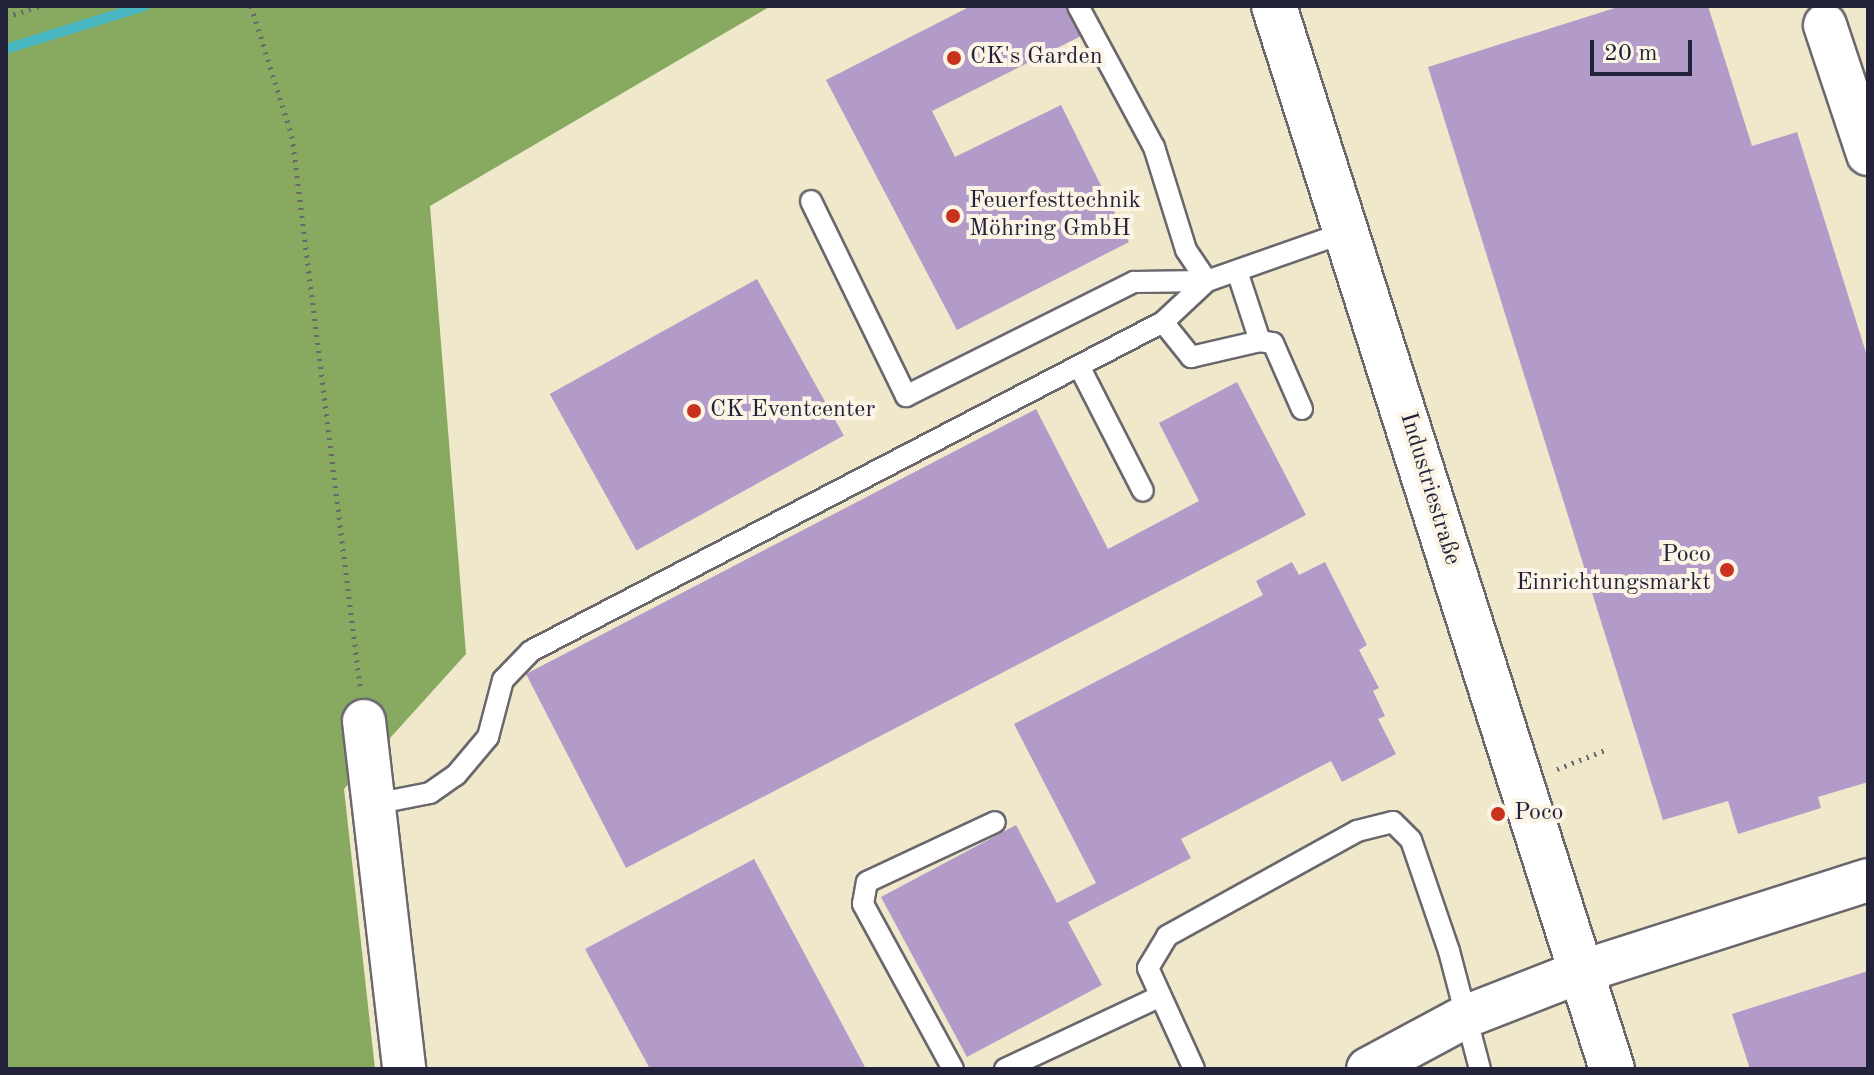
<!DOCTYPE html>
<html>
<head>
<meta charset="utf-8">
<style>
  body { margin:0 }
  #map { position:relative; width:1874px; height:1075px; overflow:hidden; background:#efe8cb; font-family:"Old Standard TT",serif }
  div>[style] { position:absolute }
  .forest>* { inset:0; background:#87aa60 }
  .stream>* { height:10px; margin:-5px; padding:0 5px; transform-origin:5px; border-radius:5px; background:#48b7c1 }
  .building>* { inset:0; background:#b39bc9; transform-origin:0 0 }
  .path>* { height:5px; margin-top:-2.5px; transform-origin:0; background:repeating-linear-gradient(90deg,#6a676d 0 2px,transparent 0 8px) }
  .roads { filter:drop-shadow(2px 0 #6a676d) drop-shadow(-2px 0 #6a676d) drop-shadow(0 2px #6a676d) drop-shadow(0 -2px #6a676d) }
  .service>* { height:20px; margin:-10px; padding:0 10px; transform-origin:10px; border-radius:10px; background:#fff }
  .minor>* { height:42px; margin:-21px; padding:0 21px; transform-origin:21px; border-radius:21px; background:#fff }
  .tertiary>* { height:44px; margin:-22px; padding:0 22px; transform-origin:22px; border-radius:22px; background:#fff }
  .dots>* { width:22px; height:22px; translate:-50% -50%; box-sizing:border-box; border:4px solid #fcf5e5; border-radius:50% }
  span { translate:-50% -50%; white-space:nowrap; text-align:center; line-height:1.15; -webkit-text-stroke:8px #fcf5e5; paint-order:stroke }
  .poi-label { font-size:24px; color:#22223b }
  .left { translate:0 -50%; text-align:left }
  .right { translate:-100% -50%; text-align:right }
  .street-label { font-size:24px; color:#22223b }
  .frame { position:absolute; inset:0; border:8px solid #22223b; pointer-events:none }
  .scale { position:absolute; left:1590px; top:40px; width:102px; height:36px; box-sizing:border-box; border:4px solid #22223b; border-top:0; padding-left:10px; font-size:24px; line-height:28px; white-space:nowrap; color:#22223b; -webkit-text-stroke:6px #fcf5e5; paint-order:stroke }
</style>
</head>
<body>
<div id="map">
  <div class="forest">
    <i style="clip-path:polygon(6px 6px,771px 6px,430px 206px,466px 654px,344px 789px,375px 1069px,6px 1069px)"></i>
  </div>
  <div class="stream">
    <i style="left:6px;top:49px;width:145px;rotate:-17.3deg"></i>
  </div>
  <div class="building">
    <i style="clip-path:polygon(971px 6px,1068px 6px,1083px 35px,932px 111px,955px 157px,1061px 105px,1129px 242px,957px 330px,826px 80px)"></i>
    <i style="clip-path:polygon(1621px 6px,1708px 6px,1752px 146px,1797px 132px,1868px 359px,1868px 782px,1818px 797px,1821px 808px,1738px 834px,1728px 801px,1663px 820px,1428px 67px)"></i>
    <i style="left:757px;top:279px;width:179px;height:237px;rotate:61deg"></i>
    <i style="clip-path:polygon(1237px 382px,1306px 515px,626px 868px,526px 674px,1036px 409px,1108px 549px,1199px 501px,1159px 423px)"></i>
    <i style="clip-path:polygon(1292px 562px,1299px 575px,1325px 562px,1367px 645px,1359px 650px,1379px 688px,1373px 691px,1385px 716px,1378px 719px,1396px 754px,1342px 782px,1331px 761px,1181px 839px,1191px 858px,1068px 922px,1102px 985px,967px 1057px,881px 897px,1016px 825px,1057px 903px,1096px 883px,1014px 724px,1263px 595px,1256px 581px)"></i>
    <i style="clip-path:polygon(754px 859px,866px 1069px,650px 1069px,585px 949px)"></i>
    <i style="clip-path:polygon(1868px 971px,1868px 1069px,1750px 1069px,1732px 1014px)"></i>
  </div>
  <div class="path">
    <i style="left:251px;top:6px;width:136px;rotate:72.5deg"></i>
    <i style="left:292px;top:136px;width:555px;rotate:82.96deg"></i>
    <i style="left:6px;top:17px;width:36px;rotate:-18deg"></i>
    <i style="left:1557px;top:769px;width:55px;rotate:-21.4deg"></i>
  </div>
  <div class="roads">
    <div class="service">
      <i style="left:1078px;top:6px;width:160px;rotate:61.7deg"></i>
      <i style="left:1154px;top:147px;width:108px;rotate:72.7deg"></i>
      <i style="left:1186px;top:250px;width:37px;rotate:56deg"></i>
      <i style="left:1207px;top:281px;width:151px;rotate:-19.4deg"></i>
      <i style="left:811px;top:201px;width:217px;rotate:64deg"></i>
      <i style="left:906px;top:396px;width:255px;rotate:-26.6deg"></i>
      <i style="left:1134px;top:282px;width:73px;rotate:-0.8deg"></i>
      <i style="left:1237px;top:271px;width:74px;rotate:71.8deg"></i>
      <i style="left:1163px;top:322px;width:45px;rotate:51.3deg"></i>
      <i style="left:1191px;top:357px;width:71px;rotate:-13.1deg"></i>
      <i style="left:1260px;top:341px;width:13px;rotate:9deg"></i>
      <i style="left:1273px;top:343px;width:72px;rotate:66.3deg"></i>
      <i style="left:1079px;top:366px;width:140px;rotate:62.9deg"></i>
      <i style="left:374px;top:804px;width:57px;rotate:-11.1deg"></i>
      <i style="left:430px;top:793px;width:32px;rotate:-35deg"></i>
      <i style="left:456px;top:775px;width:50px;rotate:-49.9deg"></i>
      <i style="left:488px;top:737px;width:59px;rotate:-75.3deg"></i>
      <i style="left:503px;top:680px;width:40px;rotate:-46deg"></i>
      <i style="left:531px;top:651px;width:713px;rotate:-27.5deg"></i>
      <i style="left:1163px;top:322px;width:60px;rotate:-43deg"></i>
      <i style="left:953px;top:1069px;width:188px;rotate:-118.6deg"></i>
      <i style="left:863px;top:904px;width:22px;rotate:-80deg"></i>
      <i style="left:867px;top:882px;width:141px;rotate:-25.1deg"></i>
      <i style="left:1005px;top:1069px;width:170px;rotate:-25.1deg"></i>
      <i style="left:1194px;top:1069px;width:111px;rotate:-114.5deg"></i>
      <i style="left:1148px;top:968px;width:37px;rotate:-59deg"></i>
      <i style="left:1167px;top:936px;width:217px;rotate:-28.9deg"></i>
      <i style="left:1357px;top:831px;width:37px;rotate:-14deg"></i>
      <i style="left:1393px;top:822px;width:25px;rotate:45deg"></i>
      <i style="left:1411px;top:840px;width:117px;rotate:71.1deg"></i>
      <i style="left:1449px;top:951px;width:122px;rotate:75.3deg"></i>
    </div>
    <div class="minor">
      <i style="left:1825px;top:25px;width:136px;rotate:71.6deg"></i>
      <i style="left:364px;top:721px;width:350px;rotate:83.4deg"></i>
      <i style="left:1368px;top:1069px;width:112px;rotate:-28.2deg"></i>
      <i style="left:1467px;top:1016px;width:121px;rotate:-21.3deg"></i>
      <i style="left:1580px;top:972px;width:302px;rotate:-17.7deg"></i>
    </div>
    <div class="tertiary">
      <i style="left:1274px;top:6px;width:1115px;rotate:72.36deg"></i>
    </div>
  </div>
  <div class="dots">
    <i style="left:954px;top:58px;background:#c8321e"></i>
    <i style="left:953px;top:216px;background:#c8321e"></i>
    <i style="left:694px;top:411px;background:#c8321e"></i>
    <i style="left:1727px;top:570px;background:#c8321e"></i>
    <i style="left:1498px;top:814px;background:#c8321e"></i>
  </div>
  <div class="poi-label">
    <span class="left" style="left:970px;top:58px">CK's Garden</span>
    <span class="left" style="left:969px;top:216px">Feuerfesttechnik<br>Möhring GmbH</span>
    <span class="left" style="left:710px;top:411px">CK Eventcenter</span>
    <span class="right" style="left:1711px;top:570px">Poco<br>Einrichtungsmarkt</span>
    <span class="left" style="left:1514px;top:814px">Poco</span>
  </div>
  <div class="street-label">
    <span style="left:1429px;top:489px;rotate:73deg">Industriestraße</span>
  </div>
  <div class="frame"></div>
  <div class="scale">20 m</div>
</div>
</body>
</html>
